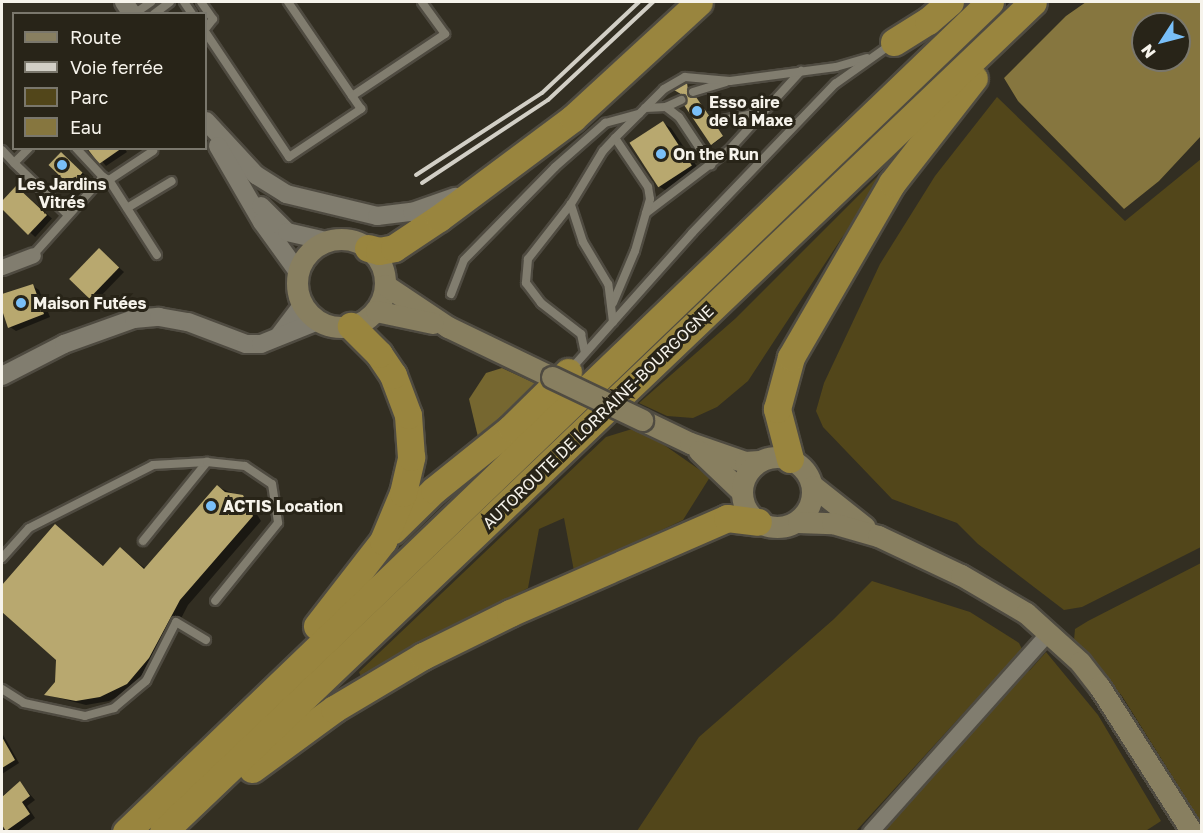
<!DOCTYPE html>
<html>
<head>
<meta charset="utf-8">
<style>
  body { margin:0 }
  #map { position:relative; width:1203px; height:833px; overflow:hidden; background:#322e22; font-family:"Golos Text",sans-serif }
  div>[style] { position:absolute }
  .green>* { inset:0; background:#52461a }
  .forest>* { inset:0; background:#766730 }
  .water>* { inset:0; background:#86763f }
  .shadow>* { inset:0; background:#0007; transform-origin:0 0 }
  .building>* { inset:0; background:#b8a86f; transform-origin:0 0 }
  .roads { filter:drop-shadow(2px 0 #4f4b41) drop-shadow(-2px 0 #4f4b41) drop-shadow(0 2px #4f4b41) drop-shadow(0 -2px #4f4b41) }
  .service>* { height:8px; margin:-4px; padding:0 4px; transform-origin:4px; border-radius:4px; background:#817d6f }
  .minor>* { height:15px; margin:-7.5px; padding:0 7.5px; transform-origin:7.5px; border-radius:7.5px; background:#817d6f }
  .tertiary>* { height:18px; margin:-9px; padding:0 9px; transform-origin:9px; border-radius:9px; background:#817d6f }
  .secondary>* { height:21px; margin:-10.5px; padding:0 10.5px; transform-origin:10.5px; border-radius:10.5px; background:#887f60 }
  .secondary>.ring { margin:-10.5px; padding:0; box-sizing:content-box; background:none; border:21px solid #887f60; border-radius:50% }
  .motorway>* { height:27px; margin:-13.5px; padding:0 13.5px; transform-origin:13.5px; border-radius:13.5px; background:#99853e }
  .rail>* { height:4px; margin:-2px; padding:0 2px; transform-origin:2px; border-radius:2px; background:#d2cfc6 }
  .bridges { filter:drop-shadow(2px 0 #4f4b41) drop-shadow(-2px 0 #4f4b41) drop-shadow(0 2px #4f4b41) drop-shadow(0 -2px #4f4b41) }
  .secondary-bridge>* { height:21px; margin:-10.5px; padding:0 10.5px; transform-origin:10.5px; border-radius:10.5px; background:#887f60 }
  .dots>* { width:16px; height:16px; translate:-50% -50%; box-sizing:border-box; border:3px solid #282418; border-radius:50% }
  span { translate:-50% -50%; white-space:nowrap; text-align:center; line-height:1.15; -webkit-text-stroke:6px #282418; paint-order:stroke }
  .poi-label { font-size:16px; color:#f6f3eb; font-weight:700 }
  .left { translate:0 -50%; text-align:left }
  .street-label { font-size:16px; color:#f6f3eb }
  .frame { position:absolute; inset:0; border:3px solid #f6f3eb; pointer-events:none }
  .legend { position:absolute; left:12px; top:12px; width:195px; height:138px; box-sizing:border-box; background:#282418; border:2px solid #7a776c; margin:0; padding:8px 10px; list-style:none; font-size:18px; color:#f6f3eb }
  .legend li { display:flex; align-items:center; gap:12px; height:30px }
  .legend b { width:30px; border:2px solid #7a776c }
  .north { position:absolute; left:1131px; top:12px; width:60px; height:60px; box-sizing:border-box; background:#282418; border:2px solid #7a776c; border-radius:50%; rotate:234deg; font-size:16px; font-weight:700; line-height:24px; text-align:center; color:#f6f3eb }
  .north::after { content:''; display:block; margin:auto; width:21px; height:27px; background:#79bff8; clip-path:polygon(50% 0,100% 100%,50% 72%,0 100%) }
</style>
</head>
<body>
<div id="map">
  <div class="green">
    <i style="clip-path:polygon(997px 97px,1125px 221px,1201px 159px,1201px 547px,1082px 607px,1064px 610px,978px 544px,957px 523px,892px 499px,823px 427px,816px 411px,824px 383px,880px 264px,935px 176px)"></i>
    <i style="clip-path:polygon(881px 173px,885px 180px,841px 239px,748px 381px,717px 407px,693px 418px,667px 416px,639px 403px,736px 318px)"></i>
    <i style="clip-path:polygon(632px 429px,657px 440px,710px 477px,683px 520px,574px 571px,564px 518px,539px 529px,528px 588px,361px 677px,359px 672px,606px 437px)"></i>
    <i style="clip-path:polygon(1201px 563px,1201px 822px,1122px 696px,1074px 640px,1075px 629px,1088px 621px)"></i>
    <i style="clip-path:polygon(872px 581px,970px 612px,1019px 643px,1022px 649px,856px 831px,637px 831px,699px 737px,834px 619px)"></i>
    <i style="clip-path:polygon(1046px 652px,1098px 715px,1161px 821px,1144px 832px,878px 832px,1012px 681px,1030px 670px)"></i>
  </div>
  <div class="forest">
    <i style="clip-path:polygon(502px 368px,543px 387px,498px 430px,478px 437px,469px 399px,486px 373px)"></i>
  </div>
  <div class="water">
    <i style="clip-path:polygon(evenodd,1086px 2px,1201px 2px,1201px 136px,1159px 181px,1124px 209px,1018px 101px,1004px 78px,1066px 16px,1086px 2px,1143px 24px,1179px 24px,1179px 60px,1143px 60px,1143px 24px)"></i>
  </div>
  <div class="shadow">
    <i style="clip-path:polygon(687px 85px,690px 98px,698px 100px,711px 119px,709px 127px,718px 130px,723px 137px,713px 144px,686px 105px)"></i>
    <i style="clip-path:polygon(663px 123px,671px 128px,700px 171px,668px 192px,660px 187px)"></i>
    <i style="clip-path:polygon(91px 148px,124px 148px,127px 152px,106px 166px)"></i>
    <i style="clip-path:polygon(65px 156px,86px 176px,75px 187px,72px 185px)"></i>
    <i style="left:17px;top:187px;width:47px;height:25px;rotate:42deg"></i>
    <i style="clip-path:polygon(99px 250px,124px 272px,96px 301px,90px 297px)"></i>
    <i style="clip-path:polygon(33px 286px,39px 290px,50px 317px,16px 331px,10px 327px,2px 296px)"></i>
    <i style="clip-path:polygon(218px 487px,248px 500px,261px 521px,188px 605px,158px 663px,136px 688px,109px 701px,86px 705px,47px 695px,57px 683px,58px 659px,2px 611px,2px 588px,55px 526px,105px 567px,120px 549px,146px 569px)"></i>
    <i style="clip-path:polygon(2px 733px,19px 763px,2px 774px)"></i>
    <i style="clip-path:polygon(20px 783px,35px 800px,27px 806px,35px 818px,16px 832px,10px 832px,2px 822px,2px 796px)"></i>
  </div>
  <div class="building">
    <i style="clip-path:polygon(687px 83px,689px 96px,696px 97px,710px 117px,708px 125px,717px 127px,723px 136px,711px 145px,684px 105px,686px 97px,674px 90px)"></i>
    <i style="left:663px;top:121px;width:53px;height:40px;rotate:57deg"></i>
    <i style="clip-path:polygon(87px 148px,122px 148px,99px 164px)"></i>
    <i style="left:61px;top:152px;width:30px;height:18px;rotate:44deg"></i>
    <i style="clip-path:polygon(16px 186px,47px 215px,28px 235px,2px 209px,2px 201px)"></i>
    <i style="left:99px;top:248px;width:28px;height:43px;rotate:44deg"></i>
    <i style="clip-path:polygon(33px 284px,44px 314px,8px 328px,2px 310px,2px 294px)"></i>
    <i style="clip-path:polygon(217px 485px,225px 492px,243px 495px,253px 516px,180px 600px,149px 658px,127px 684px,100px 697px,76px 701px,44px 695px,55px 682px,56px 660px,2px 612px,2px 585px,55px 524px,103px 566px,120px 547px,144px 569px)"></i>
    <i style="clip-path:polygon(2px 737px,15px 760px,2px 768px)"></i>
    <i style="clip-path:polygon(20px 781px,30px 796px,22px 802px,30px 814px,6px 831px,2px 825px,2px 797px)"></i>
  </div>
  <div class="roads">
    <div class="service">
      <i style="left:184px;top:2px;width:14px;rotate:56deg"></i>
      <i style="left:201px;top:2px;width:21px;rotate:55deg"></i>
      <i style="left:213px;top:19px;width:11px;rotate:128deg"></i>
      <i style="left:134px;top:14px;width:21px;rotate:-35deg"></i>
      <i style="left:154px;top:14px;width:20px;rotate:-37deg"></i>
      <i style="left:206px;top:33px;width:149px;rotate:56.2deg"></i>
      <i style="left:289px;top:157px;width:87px;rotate:-33.7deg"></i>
      <i style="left:361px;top:109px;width:130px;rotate:-124.3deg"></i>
      <i style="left:693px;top:92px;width:34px;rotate:-17deg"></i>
      <i style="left:352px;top:96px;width:112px;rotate:-33.7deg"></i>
      <i style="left:445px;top:34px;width:39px;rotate:-126deg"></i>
      <i style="left:666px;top:107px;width:16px;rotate:38deg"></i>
      <i style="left:679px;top:117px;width:58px;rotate:56.3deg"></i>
      <i style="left:645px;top:108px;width:21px;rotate:-3deg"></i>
      <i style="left:666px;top:107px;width:17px;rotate:-25deg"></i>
      <i style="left:713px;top:122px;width:51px;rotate:-11.3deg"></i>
      <i style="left:29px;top:148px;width:21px;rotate:135deg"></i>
      <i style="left:14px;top:163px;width:74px;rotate:43.9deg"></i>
      <i style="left:2px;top:150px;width:18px;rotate:47deg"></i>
      <i style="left:103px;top:177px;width:7px;rotate:27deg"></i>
      <i style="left:109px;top:180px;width:89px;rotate:57.4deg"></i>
      <i style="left:109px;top:180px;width:53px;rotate:-33.4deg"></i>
      <i style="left:571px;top:204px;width:70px;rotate:128deg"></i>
      <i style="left:528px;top:259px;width:24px;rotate:95deg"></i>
      <i style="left:526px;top:283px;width:25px;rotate:53deg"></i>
      <i style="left:541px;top:303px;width:51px;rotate:37.8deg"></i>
      <i style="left:581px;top:334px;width:19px;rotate:78deg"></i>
      <i style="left:127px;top:208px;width:52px;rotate:-31deg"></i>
      <i style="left:646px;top:213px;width:104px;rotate:-37.2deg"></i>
      <i style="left:729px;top:150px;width:107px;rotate:-47.7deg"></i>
      <i style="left:33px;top:255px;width:105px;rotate:-48.1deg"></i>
      <i style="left:103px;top:177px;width:40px;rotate:-133deg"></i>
      <i style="left:451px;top:294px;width:36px;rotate:-69deg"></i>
      <i style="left:464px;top:260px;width:130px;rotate:-45.6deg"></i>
      <i style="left:555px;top:167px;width:67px;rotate:-41.3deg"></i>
      <i style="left:605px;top:123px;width:35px;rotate:-15deg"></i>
      <i style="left:613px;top:303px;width:56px;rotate:-67.1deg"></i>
      <i style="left:635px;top:251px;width:54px;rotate:-73.9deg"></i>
      <i style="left:650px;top:199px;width:12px;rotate:-99deg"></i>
      <i style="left:648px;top:187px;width:59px;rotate:-124deg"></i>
      <i style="left:613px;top:322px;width:38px;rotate:-97deg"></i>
      <i style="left:608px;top:284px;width:49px;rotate:-120.8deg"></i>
      <i style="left:583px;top:242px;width:40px;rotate:-108deg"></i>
      <i style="left:571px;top:204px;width:62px;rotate:-58.9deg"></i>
      <i style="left:603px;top:151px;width:18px;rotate:-47deg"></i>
      <i style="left:615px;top:138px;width:69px;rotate:-45deg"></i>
      <i style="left:664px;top:89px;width:24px;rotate:-30deg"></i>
      <i style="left:685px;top:77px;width:45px;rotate:5.1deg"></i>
      <i style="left:730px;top:81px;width:107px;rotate:-7.5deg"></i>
      <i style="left:836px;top:67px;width:32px;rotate:-16deg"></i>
      <i style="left:571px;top:369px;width:182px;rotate:-48.3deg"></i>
      <i style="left:692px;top:233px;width:207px;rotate:-46.2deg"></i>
      <i style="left:835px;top:84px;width:67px;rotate:-35.3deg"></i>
      <i style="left:143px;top:541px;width:102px;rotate:-51deg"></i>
      <i style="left:2px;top:558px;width:40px;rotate:-48deg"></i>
      <i style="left:29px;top:528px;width:139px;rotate:-26.9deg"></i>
      <i style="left:153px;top:465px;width:54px;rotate:-3.2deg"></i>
      <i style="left:207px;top:462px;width:38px;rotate:6deg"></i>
      <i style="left:245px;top:466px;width:32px;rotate:34deg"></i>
      <i style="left:272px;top:484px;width:39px;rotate:81deg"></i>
      <i style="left:278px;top:523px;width:100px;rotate:128.9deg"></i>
      <i style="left:2px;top:689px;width:26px;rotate:32deg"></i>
      <i style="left:24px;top:703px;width:62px;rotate:12deg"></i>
      <i style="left:85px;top:716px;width:30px;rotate:-15deg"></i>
      <i style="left:114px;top:708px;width:42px;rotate:-40.2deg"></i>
      <i style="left:146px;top:681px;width:66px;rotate:-63deg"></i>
      <i style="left:176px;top:622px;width:35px;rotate:31deg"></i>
    </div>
    <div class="minor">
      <i style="left:2px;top:267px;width:33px;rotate:-21deg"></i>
      <i style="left:870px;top:832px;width:268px;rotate:-48.2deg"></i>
    </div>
    <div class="tertiary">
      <i style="left:124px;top:2px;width:14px;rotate:56deg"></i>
      <i style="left:206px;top:121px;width:74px;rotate:47.2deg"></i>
      <i style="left:256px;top:175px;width:36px;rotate:32deg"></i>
      <i style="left:286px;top:194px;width:94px;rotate:13.6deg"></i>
      <i style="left:377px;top:216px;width:35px;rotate:-7deg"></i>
      <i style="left:412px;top:212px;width:46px;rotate:-19.2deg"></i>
      <i style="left:218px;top:146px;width:88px;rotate:59.9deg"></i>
      <i style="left:262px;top:222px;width:62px;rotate:54.2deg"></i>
      <i style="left:261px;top:206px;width:37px;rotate:45deg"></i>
      <i style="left:287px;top:232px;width:39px;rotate:13deg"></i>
      <i style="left:279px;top:336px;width:39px;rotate:-53deg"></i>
      <i style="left:2px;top:376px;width:70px;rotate:-27.3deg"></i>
      <i style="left:64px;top:344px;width:74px;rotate:-19.7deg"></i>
      <i style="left:134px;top:319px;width:25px;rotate:-5deg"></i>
      <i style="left:159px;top:317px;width:29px;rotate:10deg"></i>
      <i style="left:188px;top:322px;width:62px;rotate:20.8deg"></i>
      <i style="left:246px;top:344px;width:15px"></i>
      <i style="left:261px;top:344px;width:61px;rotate:-22deg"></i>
    </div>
    <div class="secondary">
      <i class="ring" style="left:297px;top:239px;width:67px;height:67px"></i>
      <i style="left:385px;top:285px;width:76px;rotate:33.7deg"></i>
      <i style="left:448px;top:327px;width:115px;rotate:25.7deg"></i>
      <i style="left:376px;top:311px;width:58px;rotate:11.9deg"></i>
      <i style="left:642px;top:420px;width:53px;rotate:25.6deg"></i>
      <i style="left:690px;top:443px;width:58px;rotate:19.1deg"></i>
      <i style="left:745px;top:462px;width:14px;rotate:-4deg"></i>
      <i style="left:699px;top:451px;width:59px;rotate:43.6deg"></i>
      <i class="ring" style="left:742px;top:457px;width:49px;height:49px"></i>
      <i style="left:813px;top:486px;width:66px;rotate:38.3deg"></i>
      <i style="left:798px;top:522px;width:34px;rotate:2deg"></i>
      <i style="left:832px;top:523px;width:48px;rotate:15.8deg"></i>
      <i style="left:878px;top:536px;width:92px;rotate:25.2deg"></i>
      <i style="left:961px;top:575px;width:75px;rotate:30.3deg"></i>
      <i style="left:1026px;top:613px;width:73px;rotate:42.2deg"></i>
      <i style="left:1080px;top:662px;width:31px;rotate:52deg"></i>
      <i style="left:1099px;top:686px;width:173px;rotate:57.5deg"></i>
    </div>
    <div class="motorway">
      <i style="left:894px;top:42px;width:40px;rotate:-32deg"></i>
      <i style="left:928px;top:21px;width:29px;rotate:-41deg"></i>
      <i style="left:368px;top:248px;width:11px;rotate:15deg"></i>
      <i style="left:379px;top:251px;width:15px;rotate:-11deg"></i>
      <i style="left:394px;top:248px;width:54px;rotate:-33.7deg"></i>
      <i style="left:439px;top:218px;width:167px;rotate:-36.7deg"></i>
      <i style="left:573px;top:118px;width:171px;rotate:-42.6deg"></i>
      <i style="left:790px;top:459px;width:52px;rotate:-104.6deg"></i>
      <i style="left:777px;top:409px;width:54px;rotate:-74.9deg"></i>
      <i style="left:791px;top:357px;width:201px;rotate:-59.9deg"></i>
      <i style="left:892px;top:183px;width:133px;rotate:-52deg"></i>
      <i style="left:393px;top:530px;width:57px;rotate:-44.3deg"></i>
      <i style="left:434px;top:490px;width:99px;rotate:-38.8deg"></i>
      <i style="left:511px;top:428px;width:80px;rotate:-44.5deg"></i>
      <i style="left:317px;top:626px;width:108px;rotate:-52.2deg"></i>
      <i style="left:383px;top:541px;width:52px;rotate:-67.4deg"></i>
      <i style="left:403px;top:493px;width:37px;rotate:-77deg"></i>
      <i style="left:411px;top:457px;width:42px;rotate:-94.1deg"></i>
      <i style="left:408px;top:415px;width:43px;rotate:-110.6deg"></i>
      <i style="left:393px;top:375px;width:25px;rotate:-124deg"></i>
      <i style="left:379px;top:354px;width:40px;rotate:-135deg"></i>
      <i style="left:252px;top:769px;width:102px;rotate:-36.2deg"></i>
      <i style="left:334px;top:709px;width:104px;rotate:-30.8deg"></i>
      <i style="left:423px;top:656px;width:97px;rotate:-26.3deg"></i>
      <i style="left:510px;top:613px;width:237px;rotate:-23.6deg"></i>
      <i style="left:727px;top:518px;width:31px;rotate:7deg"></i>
      <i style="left:126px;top:832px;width:1198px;rotate:-43.85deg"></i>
      <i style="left:163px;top:832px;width:1202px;rotate:-43.65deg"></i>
    </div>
  </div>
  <div class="rail">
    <i style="left:416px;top:175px;width:150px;rotate:-33.1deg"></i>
    <i style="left:542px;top:93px;width:133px;rotate:-43.2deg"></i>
    <i style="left:422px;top:183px;width:151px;rotate:-33.4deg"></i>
    <i style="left:548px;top:100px;width:144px;rotate:-43deg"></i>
  </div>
  <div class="bridges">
    <div class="secondary-bridge">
      <i style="left:552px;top:377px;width:100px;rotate:25.5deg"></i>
    </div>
  </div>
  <div class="dots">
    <i style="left:697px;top:111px;background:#79bff8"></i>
    <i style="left:661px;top:154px;background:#79bff8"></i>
    <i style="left:62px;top:165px;background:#79bff8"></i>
    <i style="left:21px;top:303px;background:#79bff8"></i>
    <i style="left:211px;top:506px;background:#79bff8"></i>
  </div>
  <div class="poi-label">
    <span class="left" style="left:709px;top:111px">Esso aire<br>de la Maxe</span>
    <span class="left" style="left:673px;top:154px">On the Run</span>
    <span style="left:62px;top:193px">Les Jardins<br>Vitrés</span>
    <span class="left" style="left:33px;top:303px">Maison Futées</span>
    <span class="left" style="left:223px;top:506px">ACTIS Location</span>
  </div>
  <div class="street-label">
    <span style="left:598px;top:417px;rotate:-44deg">AUTOROUTE DE LORRAINE-BOURGOGNE</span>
  </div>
  <div class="frame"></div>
  <ul class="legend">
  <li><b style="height:8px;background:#887f60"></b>Route</li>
  <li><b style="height:8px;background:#d2cfc6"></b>Voie ferrée</li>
  <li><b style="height:16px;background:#52461a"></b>Parc</li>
  <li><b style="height:16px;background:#86763f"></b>Eau</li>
  </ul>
  <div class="north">N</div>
</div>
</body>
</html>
